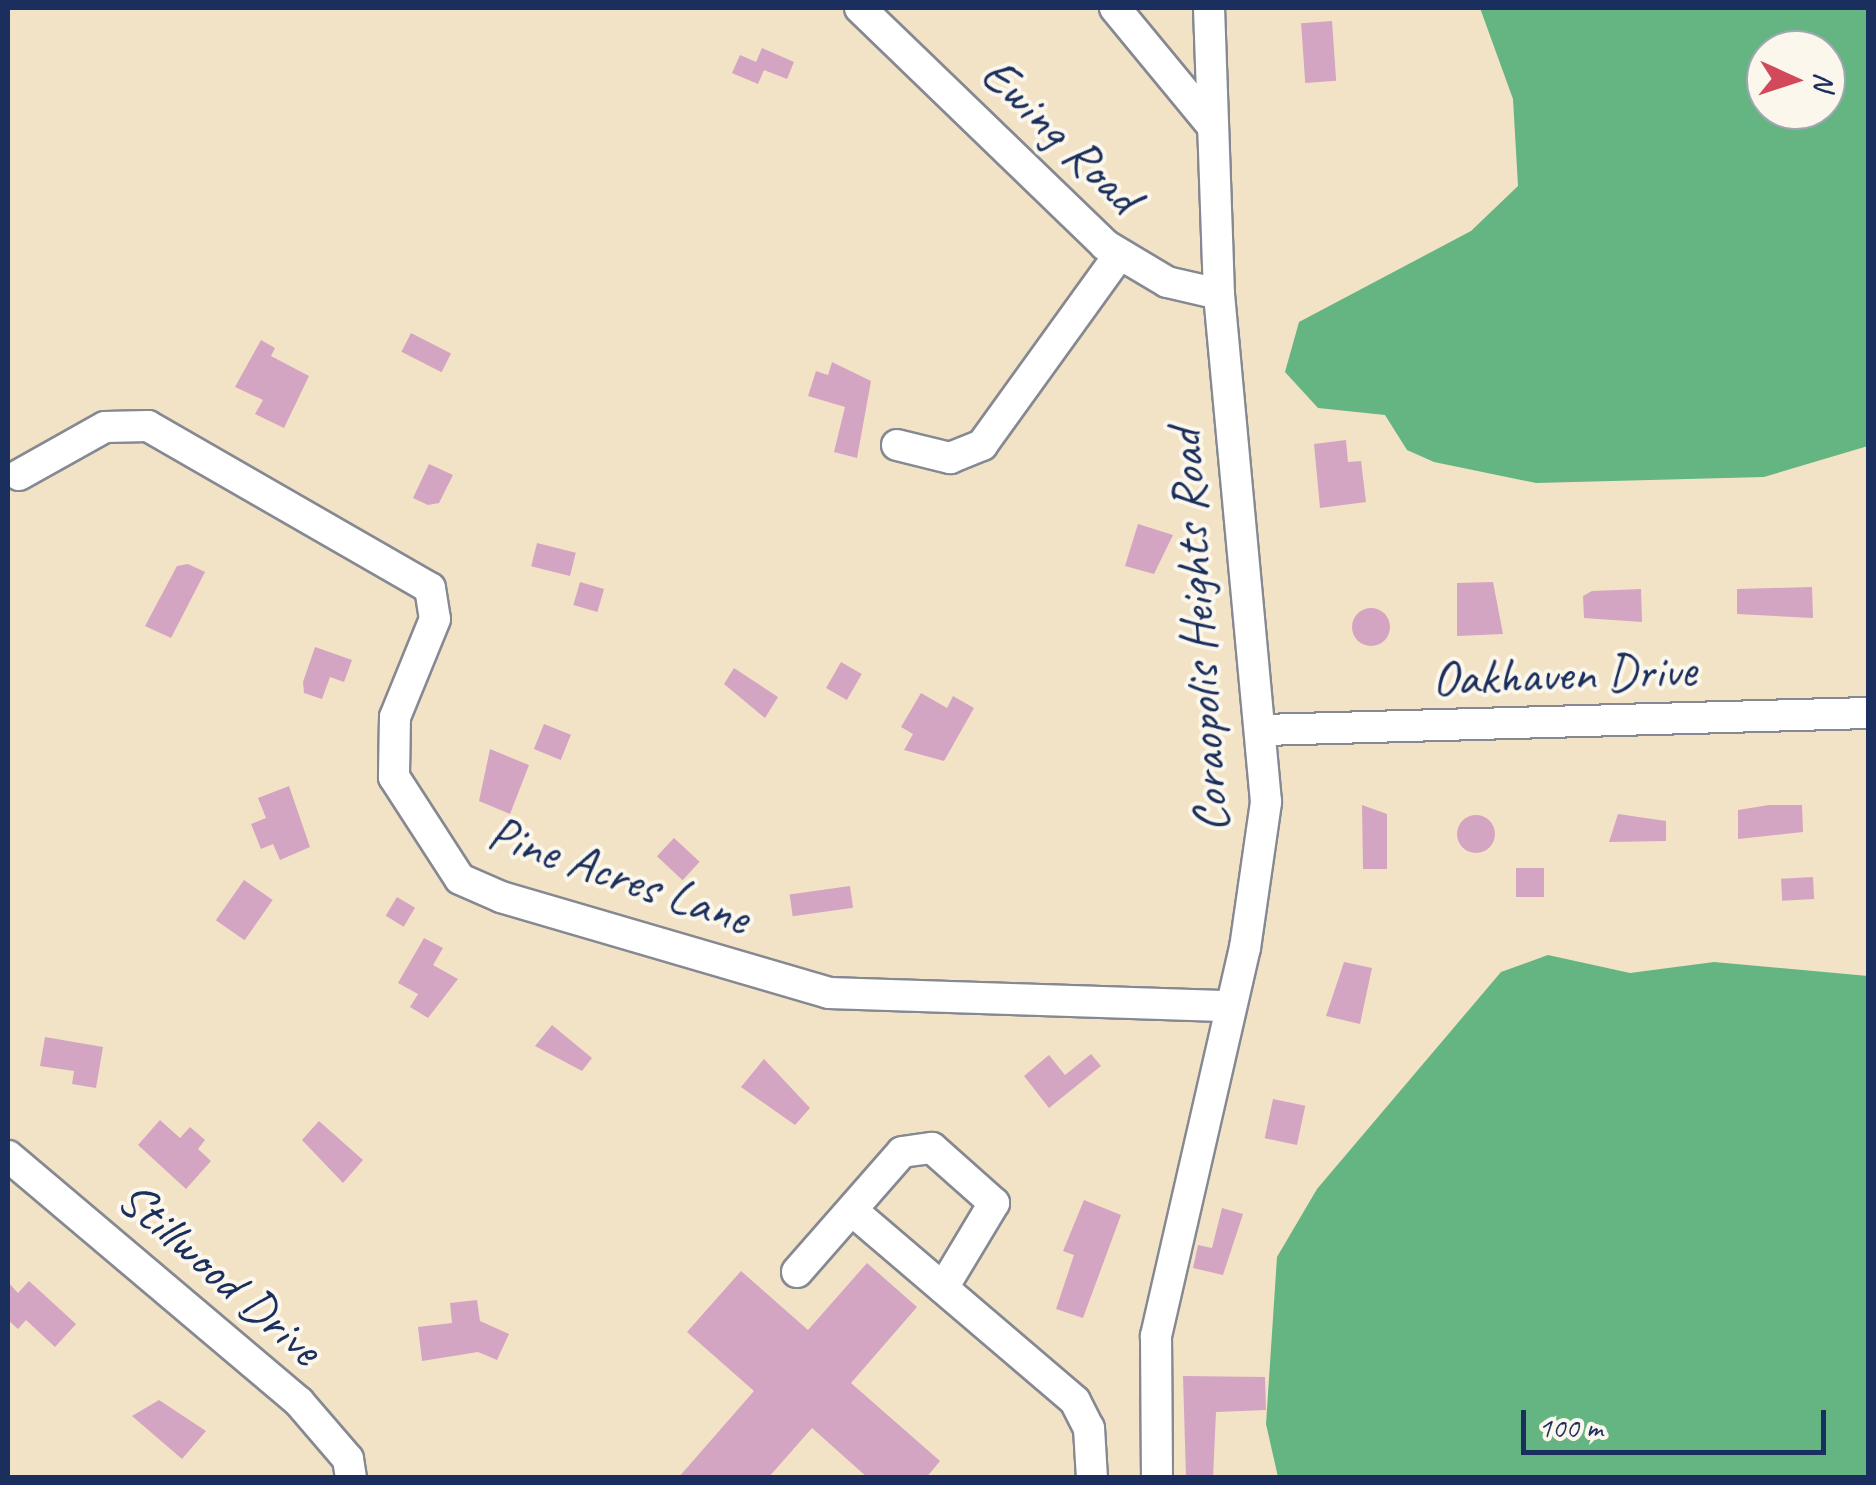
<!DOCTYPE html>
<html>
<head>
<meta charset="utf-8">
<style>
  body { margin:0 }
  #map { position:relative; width:1876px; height:1485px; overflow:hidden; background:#f2e3c6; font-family:Caveat,sans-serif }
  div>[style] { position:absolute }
  .forest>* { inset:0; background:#64b581 }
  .building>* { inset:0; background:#d4a5c3; transform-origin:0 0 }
  .round { border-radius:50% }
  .roads { filter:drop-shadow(2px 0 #868992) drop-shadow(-2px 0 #868992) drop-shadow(0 2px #868992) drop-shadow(0 -2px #868992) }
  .minor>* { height:30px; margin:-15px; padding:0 15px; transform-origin:15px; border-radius:15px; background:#fff }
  span { translate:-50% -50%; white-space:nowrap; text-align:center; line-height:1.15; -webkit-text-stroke:8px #fbf7ec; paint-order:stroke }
  .street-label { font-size:50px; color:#1b2f5e }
  .frame { position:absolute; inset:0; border:10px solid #1b2f5e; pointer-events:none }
  .north { position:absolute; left:1746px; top:30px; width:100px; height:100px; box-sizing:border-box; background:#fbf7ec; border:2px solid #a1a7b3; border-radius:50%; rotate:93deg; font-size:28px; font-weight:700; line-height:40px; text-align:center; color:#1b2f5e }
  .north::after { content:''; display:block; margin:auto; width:35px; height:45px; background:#d1495b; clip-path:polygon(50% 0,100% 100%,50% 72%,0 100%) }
  .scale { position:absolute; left:1521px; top:1410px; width:305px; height:45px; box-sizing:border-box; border:5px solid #1b2f5e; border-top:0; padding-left:12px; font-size:30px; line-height:35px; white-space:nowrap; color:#1b2f5e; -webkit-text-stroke:8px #fbf7ec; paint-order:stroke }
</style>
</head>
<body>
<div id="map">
  <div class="forest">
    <i style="clip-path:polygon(evenodd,1480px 8px,1868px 8px,1868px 446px,1764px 477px,1536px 483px,1434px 462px,1407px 450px,1385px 415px,1318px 408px,1285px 372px,1299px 322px,1471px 231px,1518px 186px,1513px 99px,1480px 8px,1766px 50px,1826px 50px,1826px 110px,1766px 110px,1766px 50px)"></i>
    <i style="clip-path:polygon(1548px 955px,1630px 973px,1714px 962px,1868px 976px,1868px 1477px,1278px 1477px,1266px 1424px,1277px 1257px,1317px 1189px,1501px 972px)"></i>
  </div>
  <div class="building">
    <i style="left:1332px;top:21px;width:60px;height:31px;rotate:86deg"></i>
    <i style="clip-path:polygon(762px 48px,794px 62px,787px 79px,764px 70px,758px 84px,732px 73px,740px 55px,756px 62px)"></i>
    <i style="left:411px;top:333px;width:45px;height:21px;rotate:27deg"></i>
    <i style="clip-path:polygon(261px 340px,275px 348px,271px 356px,309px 376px,284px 428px,255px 414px,263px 400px,235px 387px)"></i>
    <i style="clip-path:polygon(832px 362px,871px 381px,857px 458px,834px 452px,845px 407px,808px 396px,816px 371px,828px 375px)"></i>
    <i style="clip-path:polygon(1346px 440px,1348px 462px,1361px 461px,1366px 502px,1320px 508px,1314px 444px)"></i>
    <i style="clip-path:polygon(429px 464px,453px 475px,439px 503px,428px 505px,413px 498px)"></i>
    <i style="clip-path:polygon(1138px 524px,1173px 535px,1154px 574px,1125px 566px)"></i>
    <i style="left:537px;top:543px;width:40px;height:24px;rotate:14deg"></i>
    <i style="clip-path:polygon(188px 564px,205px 572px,171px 638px,145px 626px,177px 566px)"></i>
    <i style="left:580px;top:582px;width:25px;height:24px;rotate:16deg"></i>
    <i style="clip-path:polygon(1493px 582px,1503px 634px,1457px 636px,1457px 583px)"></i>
    <i style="clip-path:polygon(1812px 587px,1813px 618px,1737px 614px,1737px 589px)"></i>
    <i style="clip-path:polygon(1641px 589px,1642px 622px,1584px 618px,1583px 596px,1592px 591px)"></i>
    <i class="round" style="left:1352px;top:608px;width:38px;height:38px"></i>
    <i style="clip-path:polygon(315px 647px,352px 660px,344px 682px,330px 677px,322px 699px,304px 693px,303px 682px)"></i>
    <i style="left:841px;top:662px;width:24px;height:30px;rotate:30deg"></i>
    <i style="clip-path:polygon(734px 668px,778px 697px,765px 718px,724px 684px)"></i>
    <i style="clip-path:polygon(921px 693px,947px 708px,953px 696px,974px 708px,944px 761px,904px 750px,913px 734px,901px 727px)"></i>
    <i style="left:544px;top:724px;width:29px;height:27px;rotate:22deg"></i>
    <i style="clip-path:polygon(490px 749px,529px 765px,510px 814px,479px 801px)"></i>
    <i style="clip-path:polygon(289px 786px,310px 847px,280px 860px,273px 844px,261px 849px,251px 824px,266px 818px,258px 798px)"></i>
    <i style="clip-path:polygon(1362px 805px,1387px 814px,1387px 869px,1363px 869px)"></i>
    <i style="clip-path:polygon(1769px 805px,1802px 805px,1803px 832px,1738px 839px,1738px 810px)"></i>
    <i style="clip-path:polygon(1618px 814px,1666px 821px,1666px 841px,1609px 842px)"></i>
    <i class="round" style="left:1457px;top:815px;width:38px;height:38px"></i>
    <i style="left:674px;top:838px;width:35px;height:25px;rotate:43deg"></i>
    <i style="left:1516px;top:868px;width:28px;height:29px"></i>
    <i style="left:1813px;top:877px;width:22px;height:32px;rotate:87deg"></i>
    <i style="left:244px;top:880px;width:35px;height:49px;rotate:35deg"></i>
    <i style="left:850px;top:886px;width:22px;height:61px;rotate:82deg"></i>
    <i style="left:397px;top:897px;width:21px;height:22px;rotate:31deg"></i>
    <i style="clip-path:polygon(424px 938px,443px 948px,433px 965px,458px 979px,428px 1018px,410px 1007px,418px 994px,398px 983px)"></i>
    <i style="clip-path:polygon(1344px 962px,1372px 968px,1360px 1024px,1326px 1016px)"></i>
    <i style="clip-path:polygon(552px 1025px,592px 1058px,582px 1071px,535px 1046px)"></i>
    <i style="clip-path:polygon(45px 1037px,103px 1047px,96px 1088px,72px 1084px,74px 1071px,40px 1066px)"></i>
    <i style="clip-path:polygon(1091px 1054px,1101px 1066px,1049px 1108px,1024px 1076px,1049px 1055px,1065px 1075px)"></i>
    <i style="clip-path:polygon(764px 1059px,810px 1108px,795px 1125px,741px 1087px)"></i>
    <i style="left:1273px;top:1099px;width:33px;height:40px;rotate:12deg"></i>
    <i style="clip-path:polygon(160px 1120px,180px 1138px,190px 1127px,205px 1140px,198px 1149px,211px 1161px,186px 1189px,138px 1145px)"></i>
    <i style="clip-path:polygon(319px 1121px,363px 1160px,343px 1183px,302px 1140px)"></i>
    <i style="clip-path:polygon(1084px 1200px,1121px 1215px,1083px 1318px,1056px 1309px,1074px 1255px,1063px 1251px)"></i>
    <i style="clip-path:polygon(1222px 1208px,1243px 1214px,1223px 1275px,1193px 1268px,1198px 1245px,1212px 1248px)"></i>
    <i style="clip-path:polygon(867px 1263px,917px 1307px,851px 1383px,940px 1461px,926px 1478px,868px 1478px,812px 1428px,768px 1478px,678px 1478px,754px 1391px,687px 1332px,741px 1271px,808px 1330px)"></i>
    <i style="clip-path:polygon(29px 1281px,76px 1324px,55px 1347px,26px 1320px,18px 1329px,8px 1320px,8px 1282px,18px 1293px)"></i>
    <i style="clip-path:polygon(477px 1300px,480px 1321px,509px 1334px,497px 1360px,478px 1352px,422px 1361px,418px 1327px,452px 1323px,450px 1303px)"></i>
    <i style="clip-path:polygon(1183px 1376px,1265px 1377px,1266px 1410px,1216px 1412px,1213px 1478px,1186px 1478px)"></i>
    <i style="clip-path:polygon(159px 1400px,206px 1431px,182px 1459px,132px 1416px)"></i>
  </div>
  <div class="roads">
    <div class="minor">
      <i style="left:860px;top:8px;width:341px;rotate:44deg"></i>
      <i style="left:1105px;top:245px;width:72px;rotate:30.8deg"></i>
      <i style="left:1167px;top:282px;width:53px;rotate:13deg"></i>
      <i style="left:1115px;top:8px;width:154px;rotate:50.5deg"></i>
      <i style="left:897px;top:445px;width:55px;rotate:13.8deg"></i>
      <i style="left:950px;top:458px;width:35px;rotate:-22deg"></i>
      <i style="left:982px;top:445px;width:234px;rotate:-54.2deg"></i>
      <i style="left:19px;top:475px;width:98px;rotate:-29.2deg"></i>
      <i style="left:105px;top:427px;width:43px;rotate:-1.3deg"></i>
      <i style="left:148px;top:426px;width:325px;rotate:29.9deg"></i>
      <i style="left:430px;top:588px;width:31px;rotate:81deg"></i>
      <i style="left:435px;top:619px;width:106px;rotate:112.2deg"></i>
      <i style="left:395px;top:717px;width:60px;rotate:91deg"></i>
      <i style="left:394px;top:777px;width:121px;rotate:57.1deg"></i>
      <i style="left:460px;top:879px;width:45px;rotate:23.7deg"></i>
      <i style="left:501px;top:897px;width:342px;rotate:16.3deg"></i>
      <i style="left:829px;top:993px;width:401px;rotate:1.9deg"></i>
      <i style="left:1263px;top:730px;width:605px;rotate:-1.61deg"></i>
      <i style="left:8px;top:1156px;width:381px;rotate:40.2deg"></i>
      <i style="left:299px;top:1402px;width:75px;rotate:49.3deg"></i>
      <i style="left:348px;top:1459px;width:19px;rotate:81deg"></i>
      <i style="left:855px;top:1213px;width:289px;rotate:40.5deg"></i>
      <i style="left:1075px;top:1401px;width:30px;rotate:63deg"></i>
      <i style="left:1089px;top:1428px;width:50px;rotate:86.6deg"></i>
      <i style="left:797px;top:1272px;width:159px;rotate:-48.8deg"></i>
      <i style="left:902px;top:1152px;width:30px;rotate:-8deg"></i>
      <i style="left:932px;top:1148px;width:83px;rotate:41.6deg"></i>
      <i style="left:994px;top:1203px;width:99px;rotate:121deg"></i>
      <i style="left:1157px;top:1478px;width:142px;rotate:-90.4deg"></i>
      <i style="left:1156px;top:1336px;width:398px;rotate:-77.1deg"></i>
      <i style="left:1245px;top:948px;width:148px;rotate:-81.8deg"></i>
      <i style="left:1266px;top:802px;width:510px;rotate:-95.29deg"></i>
      <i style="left:1219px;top:294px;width:286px;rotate:-92deg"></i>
    </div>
  </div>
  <div class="street-label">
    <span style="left:1061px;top:135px;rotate:44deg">Ewing Road</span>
    <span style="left:1198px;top:631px;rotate:-94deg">Coraopolis Heights Road</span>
    <span style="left:1564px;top:674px;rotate:-2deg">Oakhaven Drive</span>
    <span style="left:619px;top:875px;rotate:19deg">Pine Acres Lane</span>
    <span style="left:220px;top:1273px;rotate:41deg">Stillwood Drive</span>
  </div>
  <div class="frame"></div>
  <div class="north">N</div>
  <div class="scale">100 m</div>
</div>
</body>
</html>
